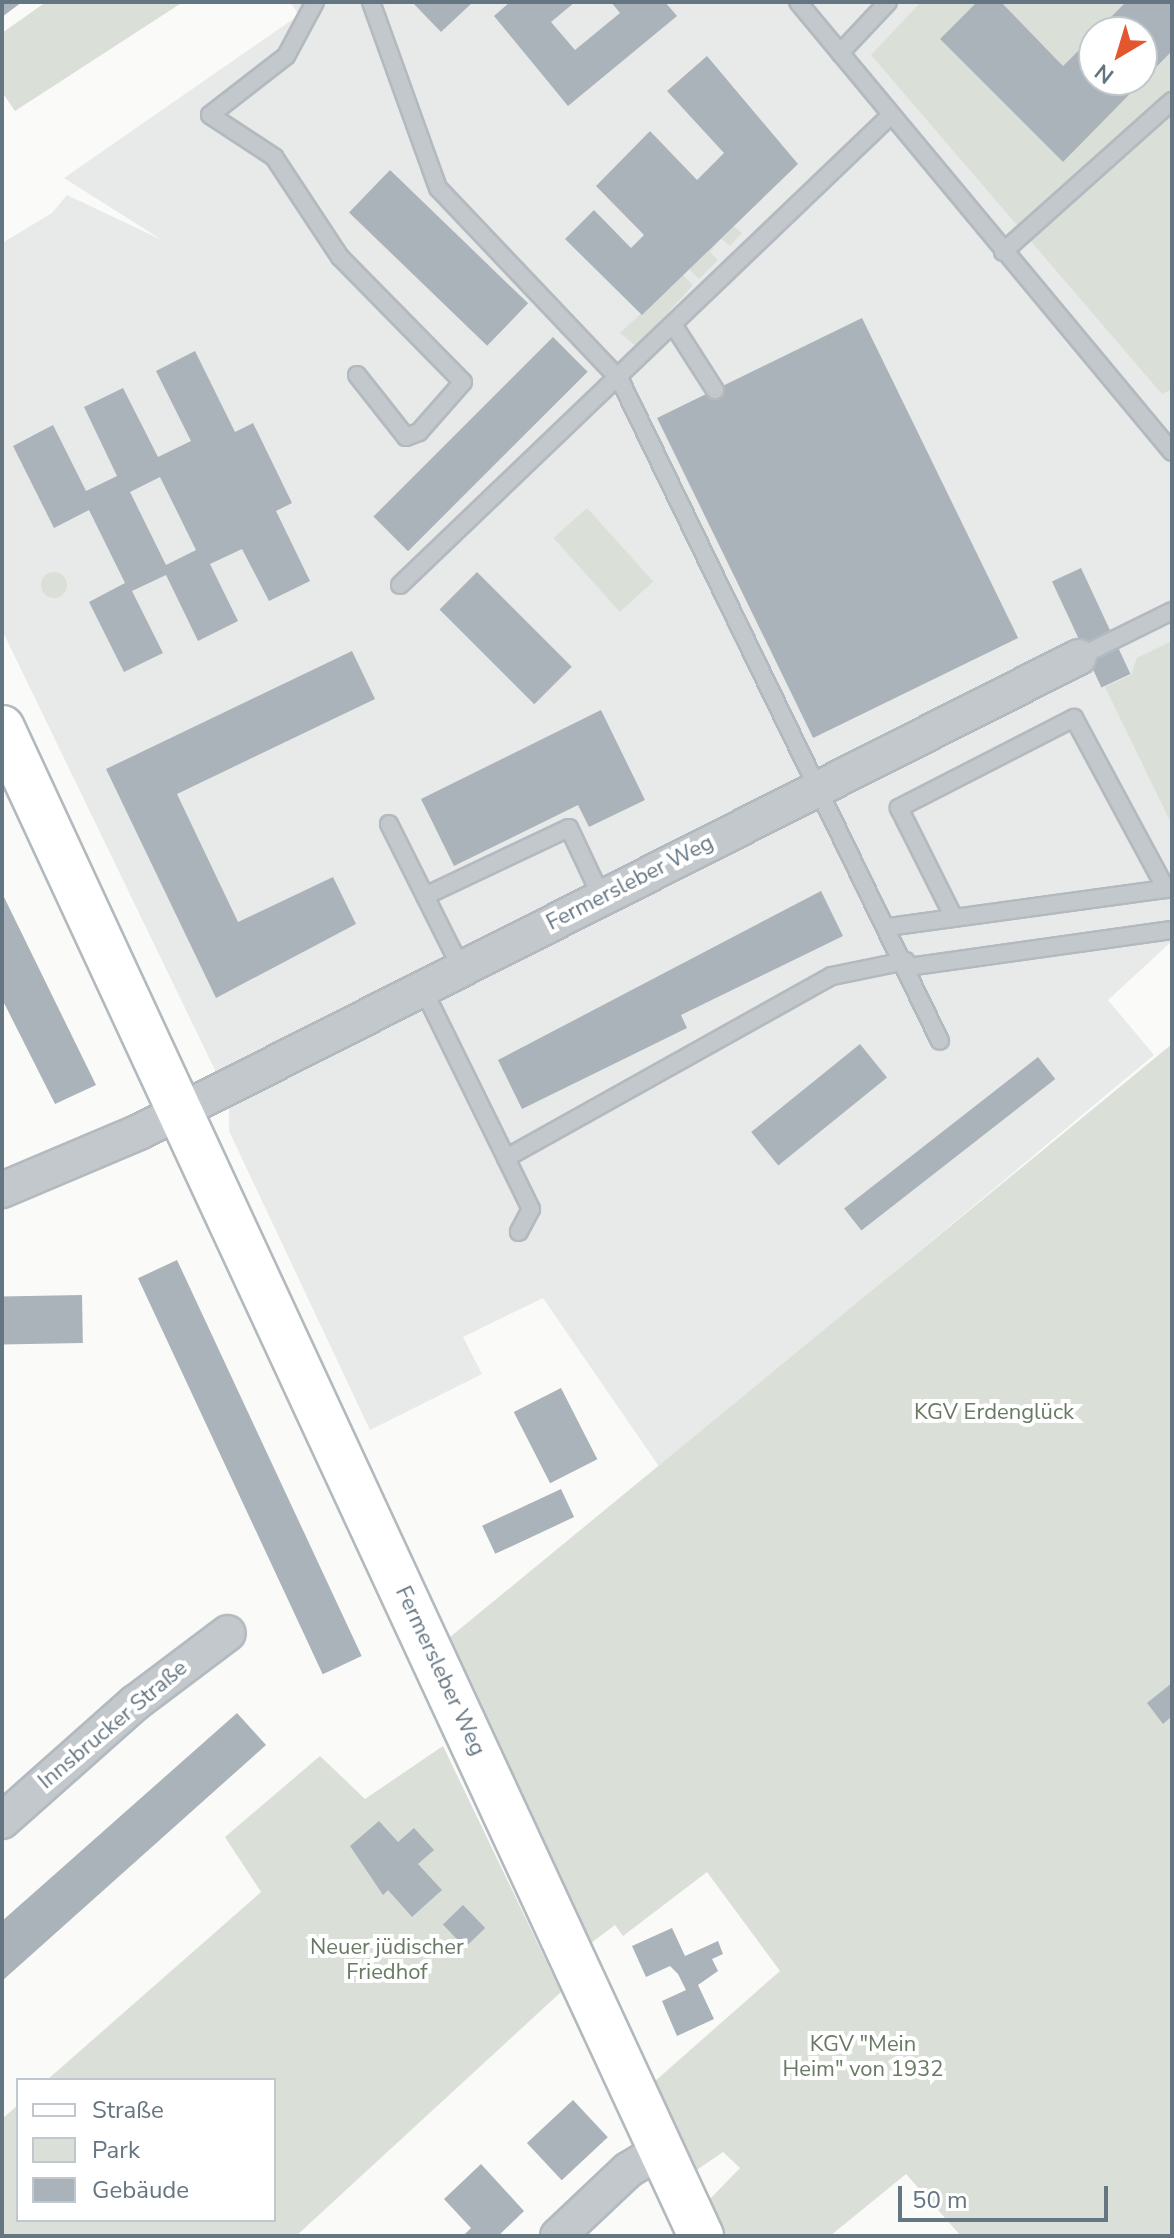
<!DOCTYPE html>
<html>
<head>
<meta charset="utf-8">
<style>
  body { margin:0 }
  #map { position:relative; width:1174px; height:2238px; overflow:hidden; background:#fafaf8; font-family:"Nunito Sans",sans-serif }
  div>[style] { position:absolute }
  .built>* { inset:0; background:#e8e9e9 }
  .green>* { inset:0; background:#dadfd7; transform-origin:0 0 }
  .round { border-radius:50% }
  .building>* { inset:0; background:#aab3b9; transform-origin:0 0 }
  .roads { filter:drop-shadow(2px 0 #b3babf) drop-shadow(-2px 0 #b3babf) drop-shadow(0 2px #b3babf) drop-shadow(0 -2px #b3babf) }
  .lane>* { height:16px; margin:-8px; padding:0 8px; transform-origin:8px; border-radius:8px; background:#c3c8cc }
  .street>* { height:34px; margin:-17px; padding:0 17px; transform-origin:17px; border-radius:17px; background:#c3c8cc }
  .secondary>* { height:44px; margin:-22px; padding:0 22px; transform-origin:22px; border-radius:22px; background:#fff }
  span { translate:-50% -50%; white-space:nowrap; text-align:center; line-height:1.15; -webkit-text-stroke:8px #fff; paint-order:stroke }
  .street-label { font-size:22px; color:#657683 }
  .park-label { font-size:22px; color:#687a64 }
  .frame { position:absolute; inset:0; border:4px solid #657683; pointer-events:none }
  .legend { position:absolute; left:16px; top:2078px; width:260px; height:144px; box-sizing:border-box; background:#fff; border:2px solid #c1c8cd; margin:0; padding:10px 14px; list-style:none; font-size:24px; color:#657683 }
  .legend li { display:flex; align-items:center; gap:16px; height:40px }
  .legend b { width:40px; border:2px solid #c1c8cd }
  .north { position:absolute; left:1078px; top:16px; width:80px; height:80px; box-sizing:border-box; background:#fff; border:2px solid #c1c8cd; border-radius:50%; rotate:218deg; font-size:22px; font-weight:700; line-height:32px; text-align:center; color:#657683 }
  .north::after { content:''; display:block; margin:auto; width:28px; height:36px; background:#e4572e; clip-path:polygon(50% 0,100% 100%,50% 72%,0 100%) }
  .scale { position:absolute; left:898px; top:2186px; width:210px; height:36px; box-sizing:border-box; border:4px solid #657683; border-top:0; padding-left:10px; font-size:24px; line-height:28px; white-space:nowrap; color:#657683; -webkit-text-stroke:6px #fff; paint-order:stroke }
</style>
</head>
<body>
<div id="map">
  <div class="built">
    <i style="clip-path:polygon(evenodd,290px 2px,1172px 2px,1172px 941px,1108px 1000px,1154px 1055px,660px 1468px,543px 1298px,463px 1337px,482px 1374px,370px 1430px,229px 1131px,229px 1099px,2px 630px,2px 243px,52px 213px,67px 195px,162px 240px,64px 178px,299px 15px,290px 2px,1094px 32px,1142px 32px,1142px 80px,1094px 80px,1094px 32px)"></i>
  </div>
  <div class="green">
    <i style="clip-path:polygon(46px 2px,183px 2px,15px 111px,2px 92px,2px 33px)"></i>
    <i style="clip-path:polygon(921px 2px,977px 2px,940px 39px,1063px 162px,1172px 51px,1172px 389px,1162px 394px,871px 55px)"></i>
    <i style="clip-path:polygon(1001px 2px,1126px 2px,1063px 66px)"></i>
    <i style="clip-path:polygon(732px 225px,742px 233px,730px 246px,721px 239px,710px 252px,718px 260px,699px 279px,689px 269px)"></i>
    <i style="clip-path:polygon(683px 275px,693px 285px,637px 347px,620px 333px)"></i>
    <i style="left:587px;top:508px;width:99px;height:45px;rotate:48deg"></i>
    <i class="round" style="left:41px;top:572px;width:26px;height:26px"></i>
    <i style="clip-path:polygon(1172px 641px,1172px 825px,1105px 687px,1131px 675px,1137px 658px)"></i>
    <i style="clip-path:polygon(1172px 1044px,1172px 2236px,961px 2236px,906px 2174px,830px 2236px,723px 2236px,707px 2202px,740px 2168px,723px 2152px,691px 2174px,654px 2082px,780px 1971px,707px 1872px,623px 1936px,615px 1925px,583px 1949px,444px 1642px)"></i>
    <i style="clip-path:polygon(443px 1746px,561px 1992px,296px 2236px,2px 2236px,2px 2119px,18px 2105px,18px 2220px,274px 2220px,274px 2080px,47px 2080px,261px 1892px,225px 1837px,320px 1756px,365px 1799px)"></i>
  </div>
  <div class="building">
    <i style="clip-path:polygon(2px 2px,22px 2px,2px 17px)"></i>
    <i style="clip-path:polygon(412px 2px,473px 2px,441px 32px)"></i>
    <i style="clip-path:polygon(510px 2px,575px 2px,551px 22px,575px 50px,620px 13px,611px 2px,665px 2px,677px 16px,568px 106px,494px 16px)"></i>
    <i style="clip-path:polygon(977px 2px,1001px 2px,1063px 66px,1094px 35px,1094px 80px,1142px 80px,1142px 32px,1096px 32px,1126px 2px,1172px 2px,1172px 51px,1063px 162px,940px 39px)"></i>
    <i style="clip-path:polygon(707px 56px,798px 164px,642px 315px,565px 239px,594px 210px,631px 248px,644px 235px,596px 186px,650px 131px,697px 180px,724px 153px,667px 91px)"></i>
    <i style="left:390px;top:170px;width:192px;height:59px;rotate:44deg"></i>
    <i style="left:862px;top:318px;width:356px;height:228px;rotate:64deg"></i>
    <i style="left:553px;top:337px;width:49px;height:254px;rotate:45deg"></i>
    <i style="clip-path:polygon(evenodd,195px 351px,235px 432px,253px 423px,292px 503px,276px 511px,310px 581px,269px 601px,242px 549px,210px 564px,238px 621px,198px 641px,166px 575px,132px 591px,163px 653px,124px 672px,89px 602px,125px 583px,89px 510px,54px 528px,13px 446px,53px 425px,86px 491px,117px 476px,84px 407px,123px 388px,158px 457px,191px 441px,156px 371px,195px 351px,160px 477px,196px 550px,166px 565px,130px 492px,160px 477px)"></i>
    <i style="left:1081px;top:568px;width:117px;height:32px;rotate:65deg"></i>
    <i style="left:477px;top:572px;width:134px;height:53px;rotate:45deg"></i>
    <i style="clip-path:polygon(352px 651px,375px 699px,177px 794px,238px 922px,333px 877px,356px 924px,216px 998px,106px 769px)"></i>
    <i style="clip-path:polygon(601px 710px,645px 800px,589px 827px,578px 805px,454px 866px,421px 799px)"></i>
    <i style="clip-path:polygon(821px 891px,843px 936px,681px 1015px,687px 1028px,522px 1109px,498px 1060px)"></i>
    <i style="clip-path:polygon(2px 893px,96px 1085px,55px 1104px,2px 999px)"></i>
    <i style="left:860px;top:1044px;width:43px;height:140px;rotate:51deg"></i>
    <i style="left:1038px;top:1057px;width:28px;height:246px;rotate:52deg"></i>
    <i style="left:177px;top:1260px;width:437px;height:43px;rotate:65deg"></i>
    <i style="left:82px;top:1295px;width:48px;height:81px;rotate:89deg"></i>
    <i style="left:561px;top:1388px;width:80px;height:53px;rotate:63deg"></i>
    <i style="left:561px;top:1489px;width:31px;height:87px;rotate:65deg"></i>
    <i style="clip-path:polygon(1172px 1683px,1172px 1716px,1163px 1724px,1147px 1703px)"></i>
    <i style="clip-path:polygon(237px 1713px,266px 1745px,2px 1981px,2px 1921px)"></i>
    <i style="clip-path:polygon(379px 1821px,398px 1842px,414px 1828px,434px 1850px,418px 1864px,442px 1890px,412px 1917px,388px 1890px,383px 1895px,350px 1846px)"></i>
    <i style="left:463px;top:1905px;width:32px;height:28px;rotate:46deg"></i>
    <i style="clip-path:polygon(672px 1928px,685px 1956px,718px 1941px,723px 1954px,712px 1959px,718px 1971px,698px 1985px,714px 2019px,677px 2036px,662px 2001px,686px 1990px,678px 1974px,670px 1966px,646px 1977px,632px 1946px)"></i>
    <i style="left:573px;top:2100px;width:51px;height:63px;rotate:47deg"></i>
    <i style="clip-path:polygon(481px 2164px,524px 2211px,498px 2236px,463px 2236px,471px 2228px,444px 2199px)"></i>
  </div>
  <div class="roads">
    <div class="lane">
      <i style="left:315px;top:2px;width:61px;rotate:118.2deg"></i>
      <i style="left:286px;top:56px;width:96px;rotate:142.2deg"></i>
      <i style="left:210px;top:115px;width:77px;rotate:33.3deg"></i>
      <i style="left:274px;top:157px;width:120px;rotate:56.6deg"></i>
      <i style="left:340px;top:257px;width:175px;rotate:45.5deg"></i>
      <i style="left:463px;top:382px;width:67px;rotate:131.3deg"></i>
      <i style="left:419px;top:432px;width:14px;rotate:159deg"></i>
      <i style="left:406px;top:437px;width:79px;rotate:-128.3deg"></i>
      <i style="left:371px;top:2px;width:198px;rotate:70.2deg"></i>
      <i style="left:438px;top:188px;width:265px;rotate:46.5deg"></i>
      <i style="left:620px;top:380px;width:734px;rotate:64.17deg"></i>
      <i style="left:798px;top:2px;width:585px;rotate:50.27deg"></i>
      <i style="left:840px;top:53px;width:70px;rotate:-46.7deg"></i>
      <i style="left:1003px;top:252px;width:227px;rotate:-41.8deg"></i>
      <i style="left:674px;top:326px;width:76px;rotate:57.4deg"></i>
      <i style="left:400px;top:585px;width:680px;rotate:-43.75deg"></i>
      <i style="left:1079px;top:657px;width:104px;rotate:-26.3deg"></i>
      <i style="left:389px;top:824px;width:161px;rotate:63.4deg"></i>
      <i style="left:425px;top:896px;width:159px;rotate:-25.3deg"></i>
      <i style="left:569px;top:828px;width:77px;rotate:64.8deg"></i>
      <i style="left:888px;top:927px;width:281px;rotate:-7.8deg"></i>
      <i style="left:1166px;top:889px;width:194px;rotate:-118.3deg"></i>
      <i style="left:1074px;top:718px;width:197px;rotate:152.8deg"></i>
      <i style="left:899px;top:808px;width:121px;rotate:63.4deg"></i>
      <i style="left:908px;top:967px;width:267px;rotate:-8deg"></i>
      <i style="left:422px;top:987px;width:191px;rotate:63.8deg"></i>
      <i style="left:506px;top:1158px;width:373px;rotate:-29.2deg"></i>
      <i style="left:832px;top:976px;width:75px;rotate:-11.6deg"></i>
      <i style="left:506px;top:1158px;width:57px;rotate:63.9deg"></i>
      <i style="left:531px;top:1209px;width:26px;rotate:118deg"></i>
    </div>
    <div class="street">
      <i style="left:2px;top:1190px;width:149px;rotate:-22.9deg"></i>
      <i style="left:139px;top:1132px;width:1053px;rotate:-26.81deg"></i>
      <i style="left:2px;top:1821px;width:178px;rotate:-41.6deg"></i>
      <i style="left:135px;top:1703px;width:116px;rotate:-37deg"></i>
      <i style="left:558px;top:2236px;width:96px;rotate:-43.3deg"></i>
      <i style="left:628px;top:2170px;width:37px;rotate:-31deg"></i>
    </div>
    <div class="secondary">
      <i style="left:2px;top:728px;width:1662px;rotate:65.13deg"></i>
    </div>
  </div>
  <div class="street-label">
    <span style="left:630px;top:883px;rotate:-27deg">Fermersleber Weg</span>
    <span style="left:440px;top:1671px;rotate:65deg">Fermersleber Weg</span>
    <span style="left:113px;top:1725px;rotate:-40deg">Innsbrucker Straße</span>
  </div>
  <div class="park-label">
    <span style="left:994px;top:1413px">KGV Erdenglück</span>
    <span style="left:387px;top:1960px">Neuer jüdischer<br>Friedhof</span>
    <span style="left:863px;top:2057px">KGV "Mein<br>Heim" von 1932</span>
  </div>
  <div class="frame"></div>
  <ul class="legend">
  <li><b style="height:10px;background:#fff"></b>Straße</li>
  <li><b style="height:22px;background:#dadfd7"></b>Park</li>
  <li><b style="height:22px;background:#aab3b9"></b>Gebäude</li>
  </ul>
  <div class="north">N</div>
  <div class="scale">50 m</div>
</div>
</body>
</html>
